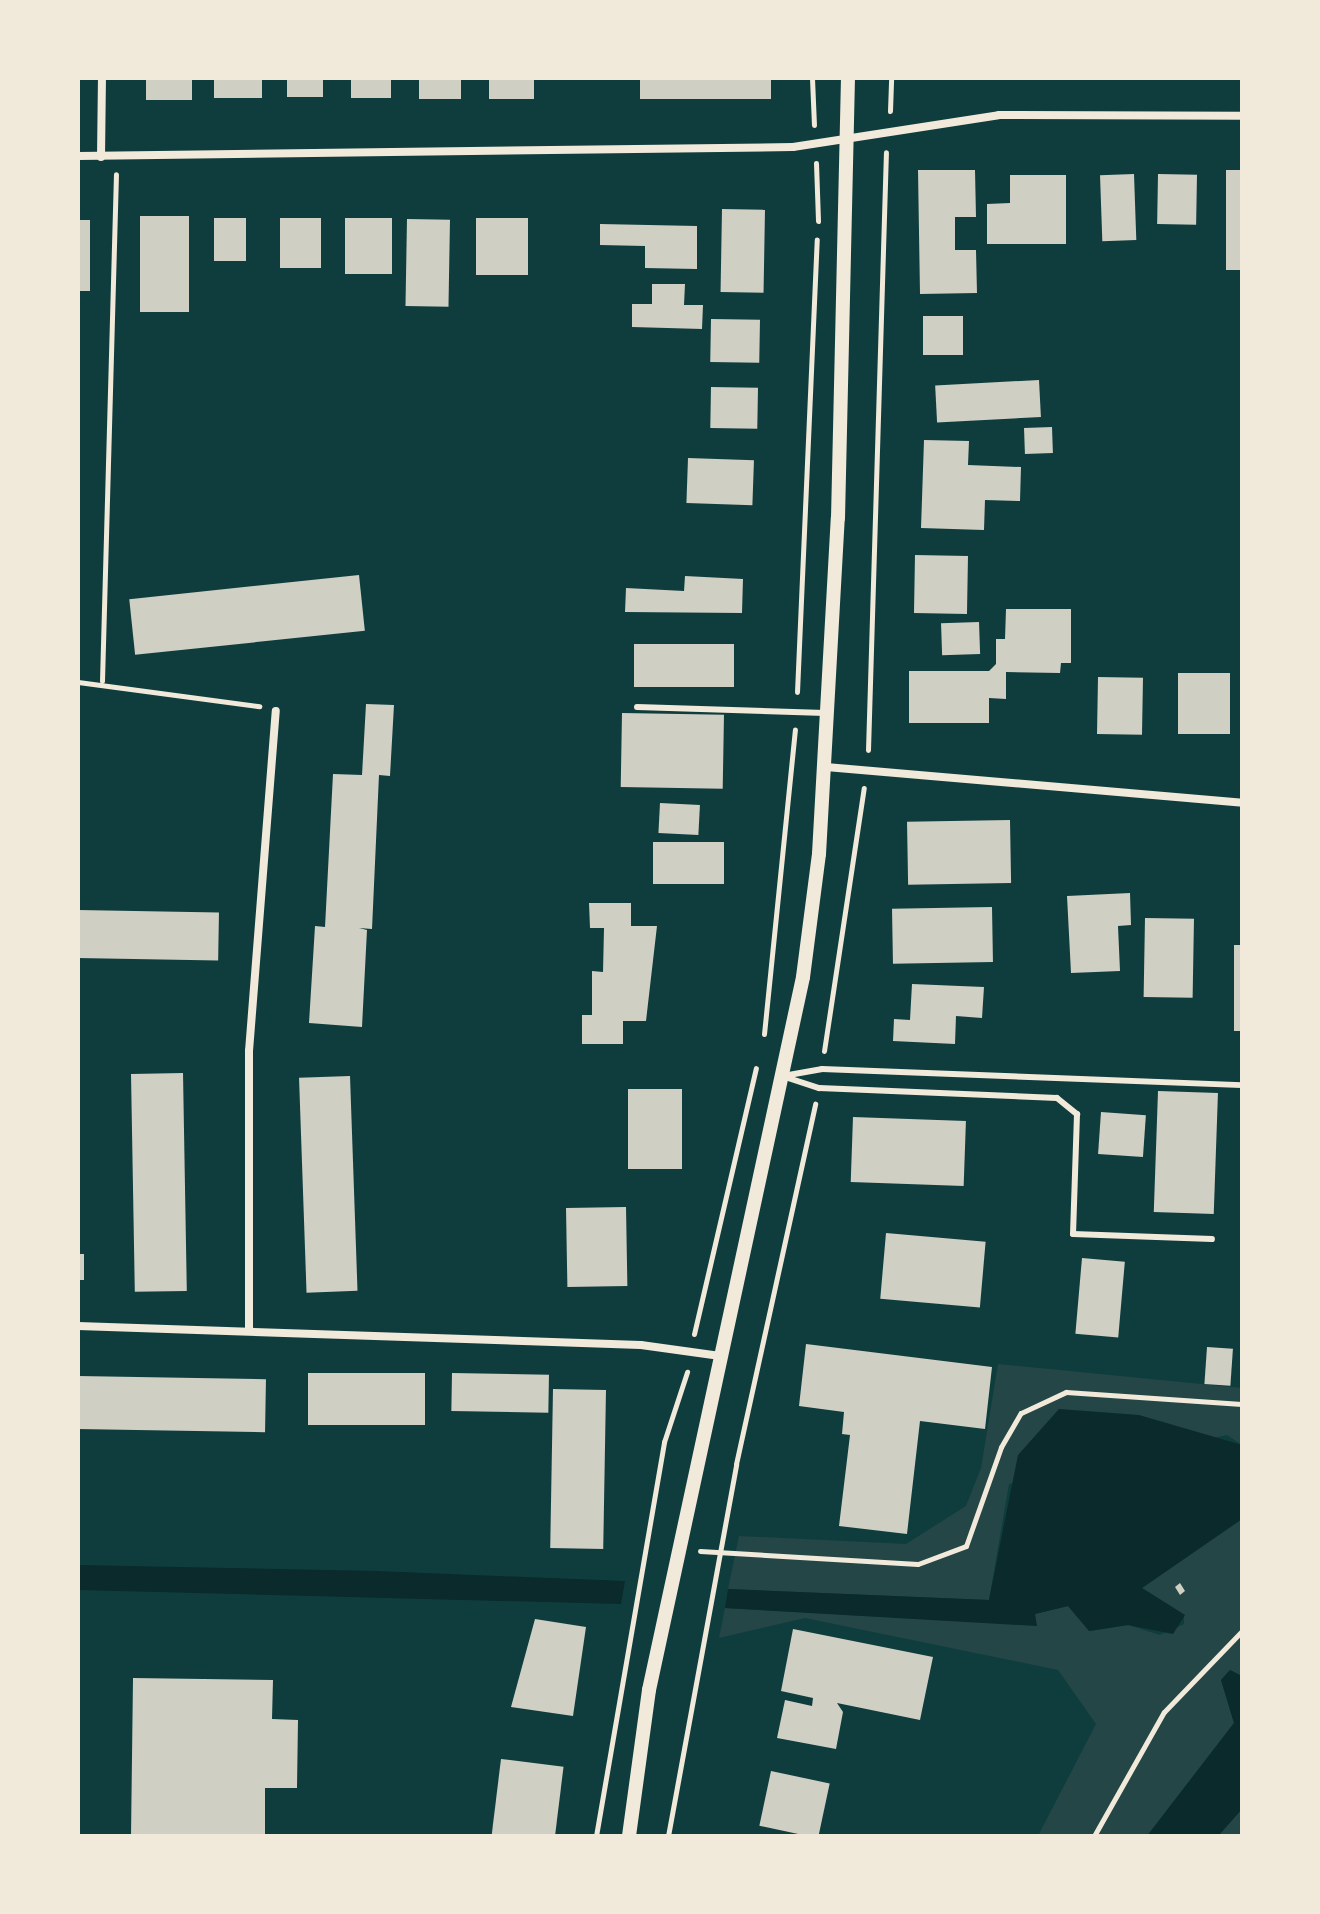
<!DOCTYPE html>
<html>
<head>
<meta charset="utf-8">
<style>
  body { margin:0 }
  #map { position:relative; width:1320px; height:1914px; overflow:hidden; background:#0f3d3e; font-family:"Fira Sans Condensed",sans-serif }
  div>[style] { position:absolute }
  .green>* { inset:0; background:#244646 }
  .water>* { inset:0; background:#0a2a2b }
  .building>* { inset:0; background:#cfcfc3; transform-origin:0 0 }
  .path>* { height:5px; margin:-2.5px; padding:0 2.5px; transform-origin:2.5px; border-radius:2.5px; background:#f1e9da }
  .service>* { height:6px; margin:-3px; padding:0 3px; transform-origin:3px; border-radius:3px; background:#f1e9da }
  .minor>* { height:8px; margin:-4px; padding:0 4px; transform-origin:4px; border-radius:4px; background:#f1e9da }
  .tertiary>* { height:14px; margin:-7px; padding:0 7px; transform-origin:7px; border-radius:7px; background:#f1e9da }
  span { translate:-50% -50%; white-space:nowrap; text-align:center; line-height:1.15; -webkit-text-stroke:6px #f1e9da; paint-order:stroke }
  .frame { position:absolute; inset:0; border:80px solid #f1e9da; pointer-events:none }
</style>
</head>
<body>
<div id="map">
  <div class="green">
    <i style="clip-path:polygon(998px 1364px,1242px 1388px,1242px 1445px,1227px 1435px,1009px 1484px,989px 1600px,728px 1589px,739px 1536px,906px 1544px,966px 1506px,981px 1468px)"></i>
    <i style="clip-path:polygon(1242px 1519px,1242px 1676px,1230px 1670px,1221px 1680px,1234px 1723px,1147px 1836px,1038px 1836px,1096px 1724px,1058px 1670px,805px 1618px,719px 1638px,725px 1608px,1036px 1625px,1035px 1614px,1068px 1606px,1090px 1631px,1128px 1625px,1160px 1635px,1184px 1624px,1184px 1615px,1142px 1588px)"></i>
    <i style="clip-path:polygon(1242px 1809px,1242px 1836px,1218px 1836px)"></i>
  </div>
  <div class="water">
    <i style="clip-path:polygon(1059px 1409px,1139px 1415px,1242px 1445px,1242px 1519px,1142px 1588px,1185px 1615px,1173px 1634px,1128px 1625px,1089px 1631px,1068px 1606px,1035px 1614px,1037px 1626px,725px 1608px,728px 1589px,989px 1600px,1018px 1455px)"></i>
    <i style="clip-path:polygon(78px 1565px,376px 1571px,625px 1581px,621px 1604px,78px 1590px)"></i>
    <i style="clip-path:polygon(1230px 1670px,1242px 1676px,1242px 1809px,1218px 1836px,1147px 1836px,1234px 1723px,1221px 1680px)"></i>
  </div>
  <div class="building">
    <i style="left:146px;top:78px;width:46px;height:22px"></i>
    <i style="left:214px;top:78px;width:48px;height:20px"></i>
    <i style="left:287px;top:78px;width:36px;height:19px"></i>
    <i style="left:351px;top:78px;width:40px;height:20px"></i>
    <i style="left:419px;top:78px;width:42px;height:21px"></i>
    <i style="left:489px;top:78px;width:45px;height:21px"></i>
    <i style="left:640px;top:78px;width:131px;height:21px"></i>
    <i style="clip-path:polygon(918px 170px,975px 170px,976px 217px,955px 217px,955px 250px,976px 250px,977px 293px,920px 294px)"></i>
    <i style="left:1226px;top:170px;width:16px;height:100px"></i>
    <i style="left:1134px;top:174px;width:66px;height:34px;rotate:88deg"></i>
    <i style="left:1158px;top:174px;width:39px;height:50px;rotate:1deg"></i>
    <i style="clip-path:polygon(1010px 175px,1066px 175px,1066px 244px,987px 244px,987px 204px,1010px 203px)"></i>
    <i style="left:722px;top:209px;width:43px;height:83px;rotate:1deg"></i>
    <i style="left:140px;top:216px;width:49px;height:96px"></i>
    <i style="left:214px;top:218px;width:32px;height:43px"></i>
    <i style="left:280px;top:218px;width:41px;height:50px"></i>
    <i style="left:345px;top:218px;width:47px;height:56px"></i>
    <i style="left:476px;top:218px;width:52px;height:57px"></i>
    <i style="left:407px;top:219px;width:43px;height:87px;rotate:1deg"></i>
    <i style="left:78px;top:220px;width:12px;height:71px"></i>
    <i style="clip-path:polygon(600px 224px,697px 226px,697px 269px,645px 268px,645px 246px,600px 245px)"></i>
    <i style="clip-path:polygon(652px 284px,685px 284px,684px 305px,703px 305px,702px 329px,632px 327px,632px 304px,652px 304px)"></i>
    <i style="left:923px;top:316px;width:40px;height:39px"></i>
    <i style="left:711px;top:319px;width:49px;height:43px;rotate:1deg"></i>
    <i style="left:1039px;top:380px;width:37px;height:104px;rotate:87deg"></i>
    <i style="left:711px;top:387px;width:47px;height:41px;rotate:1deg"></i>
    <i style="left:1052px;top:427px;width:26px;height:28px;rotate:88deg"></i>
    <i style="clip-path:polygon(924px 440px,969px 441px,968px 465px,1021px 467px,1020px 501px,985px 500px,984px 530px,921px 528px)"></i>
    <i style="left:688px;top:458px;width:66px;height:45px;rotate:2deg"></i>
    <i style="left:915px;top:555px;width:53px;height:58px;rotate:1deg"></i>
    <i style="left:359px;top:575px;width:56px;height:231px;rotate:84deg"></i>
    <i style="clip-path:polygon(685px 576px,743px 579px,742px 613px,625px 612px,626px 588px,684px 591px)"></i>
    <i style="clip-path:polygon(1006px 609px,1071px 609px,1071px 663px,1061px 663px,1060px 673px,1006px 672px,1006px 699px,989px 698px,989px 723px,909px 723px,909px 671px,989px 671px,996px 664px,996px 639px,1005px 639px)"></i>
    <i style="left:979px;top:622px;width:32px;height:38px;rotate:88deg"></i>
    <i style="left:734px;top:644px;width:43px;height:100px;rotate:90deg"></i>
    <i style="left:1178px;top:673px;width:52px;height:61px"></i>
    <i style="left:1098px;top:677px;width:45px;height:57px;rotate:1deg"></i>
    <i style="clip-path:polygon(366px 704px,394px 705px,390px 776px,379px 775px,372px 929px,359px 928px,367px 930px,362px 1027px,309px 1023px,315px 926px,325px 927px,333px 774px,362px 775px)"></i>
    <i style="left:622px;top:713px;width:102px;height:74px;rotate:1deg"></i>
    <i style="left:660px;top:803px;width:40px;height:30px;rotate:3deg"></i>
    <i style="left:1010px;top:820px;width:63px;height:103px;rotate:89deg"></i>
    <i style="left:724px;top:842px;width:42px;height:71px;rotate:90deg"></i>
    <i style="clip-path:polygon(1130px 893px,1131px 925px,1118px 926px,1120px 971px,1071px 973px,1067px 896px)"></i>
    <i style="clip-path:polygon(589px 903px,631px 903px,631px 926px,657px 926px,646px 1021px,623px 1021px,623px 1044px,582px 1044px,582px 1015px,592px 1015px,592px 971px,603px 972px,604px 928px,590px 928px)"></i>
    <i style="left:992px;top:907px;width:55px;height:100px;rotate:89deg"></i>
    <i style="left:78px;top:910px;width:141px;height:48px;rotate:1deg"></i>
    <i style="left:1145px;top:918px;width:49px;height:79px;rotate:1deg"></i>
    <i style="left:1234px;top:945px;width:8px;height:86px"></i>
    <i style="clip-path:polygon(912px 984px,984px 987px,982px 1018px,956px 1016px,955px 1044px,893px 1041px,894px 1019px,910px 1020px)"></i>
    <i style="left:183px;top:1073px;width:218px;height:52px;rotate:89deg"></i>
    <i style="left:350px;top:1076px;width:215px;height:51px;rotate:88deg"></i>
    <i style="left:628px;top:1089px;width:54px;height:80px"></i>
    <i style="left:1158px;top:1091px;width:60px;height:121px;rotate:2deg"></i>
    <i style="left:1101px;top:1112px;width:45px;height:42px;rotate:4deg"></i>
    <i style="left:853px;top:1117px;width:113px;height:65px;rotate:2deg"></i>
    <i style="left:626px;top:1207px;width:79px;height:60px;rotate:89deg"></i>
    <i style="left:886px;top:1233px;width:100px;height:66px;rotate:5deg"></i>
    <i style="left:78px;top:1254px;width:6px;height:26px"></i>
    <i style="left:1082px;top:1258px;width:43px;height:76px;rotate:5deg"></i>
    <i style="clip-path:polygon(806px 1344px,992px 1367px,985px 1429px,920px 1421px,907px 1534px,839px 1526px,850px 1435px,842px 1434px,844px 1412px,799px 1406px)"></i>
    <i style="left:1207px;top:1347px;width:26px;height:37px;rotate:4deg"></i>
    <i style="left:308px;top:1373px;width:117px;height:52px"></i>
    <i style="left:452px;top:1373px;width:97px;height:38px;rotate:1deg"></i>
    <i style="left:78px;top:1376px;width:188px;height:53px;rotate:1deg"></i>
    <i style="left:553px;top:1389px;width:53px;height:159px;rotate:1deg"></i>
    <i style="clip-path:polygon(1180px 1583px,1185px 1591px,1180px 1595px,1175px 1587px)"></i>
    <i style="clip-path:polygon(535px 1619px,586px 1627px,573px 1716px,511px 1707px)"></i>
    <i style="clip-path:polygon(793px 1629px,933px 1657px,920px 1720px,837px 1703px,843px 1712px,836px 1749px,777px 1738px,785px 1700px,812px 1706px,813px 1698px,781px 1691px)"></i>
    <i style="clip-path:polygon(133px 1678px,273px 1680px,272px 1719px,298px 1720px,297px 1788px,265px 1788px,265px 1836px,131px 1836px)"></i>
    <i style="left:501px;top:1759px;width:63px;height:78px;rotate:7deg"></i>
    <i style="left:771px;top:1771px;width:60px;height:56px;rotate:12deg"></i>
  </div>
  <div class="path">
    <i style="left:812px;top:78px;width:47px;rotate:87.6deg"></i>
    <i style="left:890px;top:111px;width:33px;rotate:-88deg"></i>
    <i style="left:816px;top:163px;width:58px;rotate:88deg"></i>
    <i style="left:102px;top:681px;width:507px;rotate:-88.42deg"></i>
    <i style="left:78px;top:682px;width:183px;rotate:7.6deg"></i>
    <i style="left:797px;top:692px;width:453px;rotate:-87.5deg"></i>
    <i style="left:868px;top:750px;width:598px;rotate:-88.28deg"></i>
    <i style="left:764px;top:1034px;width:306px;rotate:-84.2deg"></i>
    <i style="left:824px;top:1051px;width:266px;rotate:-81.4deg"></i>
    <i style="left:694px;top:1334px;width:273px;rotate:-76.9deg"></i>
    <i style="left:700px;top:1551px;width:218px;rotate:3.4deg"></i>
    <i style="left:918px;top:1564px;width:51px;rotate:-20.6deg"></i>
    <i style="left:966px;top:1546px;width:105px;rotate:-70.5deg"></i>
    <i style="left:1001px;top:1447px;width:39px;rotate:-60deg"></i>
    <i style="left:1021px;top:1413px;width:50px;rotate:-25deg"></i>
    <i style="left:1066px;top:1392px;width:176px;rotate:3.9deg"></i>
    <i style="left:596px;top:1836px;width:400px;rotate:-80.2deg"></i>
    <i style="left:664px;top:1442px;width:74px;rotate:-71.8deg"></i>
    <i style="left:668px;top:1836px;width:378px;rotate:-79.6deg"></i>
    <i style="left:736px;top:1464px;width:369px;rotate:-77.6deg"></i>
    <i style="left:1094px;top:1836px;width:142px;rotate:-60.6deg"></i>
    <i style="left:1164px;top:1712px;width:112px;rotate:-46.1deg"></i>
  </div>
  <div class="service">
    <i style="left:637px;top:707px;width:188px;rotate:1.8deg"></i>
    <i style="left:782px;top:1076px;width:39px;rotate:18deg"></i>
    <i style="left:819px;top:1088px;width:238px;rotate:2.4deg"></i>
    <i style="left:1057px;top:1098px;width:26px;rotate:39deg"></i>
    <i style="left:1077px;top:1114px;width:120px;rotate:91.9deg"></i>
    <i style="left:1073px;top:1234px;width:139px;rotate:2.1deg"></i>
    <i style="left:783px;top:1076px;width:40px;rotate:-10deg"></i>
    <i style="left:822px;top:1069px;width:420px;rotate:2.2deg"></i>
  </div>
  <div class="minor">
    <i style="left:78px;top:156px;width:715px;rotate:-0.72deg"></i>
    <i style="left:793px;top:147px;width:208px;rotate:-8.8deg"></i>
    <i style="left:999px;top:115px;width:243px;rotate:0.2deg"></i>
    <i style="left:101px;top:157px;width:79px;rotate:-89.3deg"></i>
    <i style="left:826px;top:767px;width:418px;rotate:4.9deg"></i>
    <i style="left:78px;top:1326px;width:563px;rotate:1.93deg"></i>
    <i style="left:641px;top:1345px;width:80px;rotate:7.9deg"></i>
    <i style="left:249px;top:1328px;width:277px;rotate:-90deg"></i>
    <i style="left:249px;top:1051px;width:341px;rotate:-85.5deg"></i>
  </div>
  <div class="tertiary">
    <i style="left:629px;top:1836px;width:147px;rotate:-82.2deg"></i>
    <i style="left:649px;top:1690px;width:729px;rotate:-77.81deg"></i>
    <i style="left:803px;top:977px;width:124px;rotate:-82.6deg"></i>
    <i style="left:819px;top:854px;width:337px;rotate:-86.8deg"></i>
    <i style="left:838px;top:518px;width:440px;rotate:-88.7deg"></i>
  </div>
  <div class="frame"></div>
</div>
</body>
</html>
